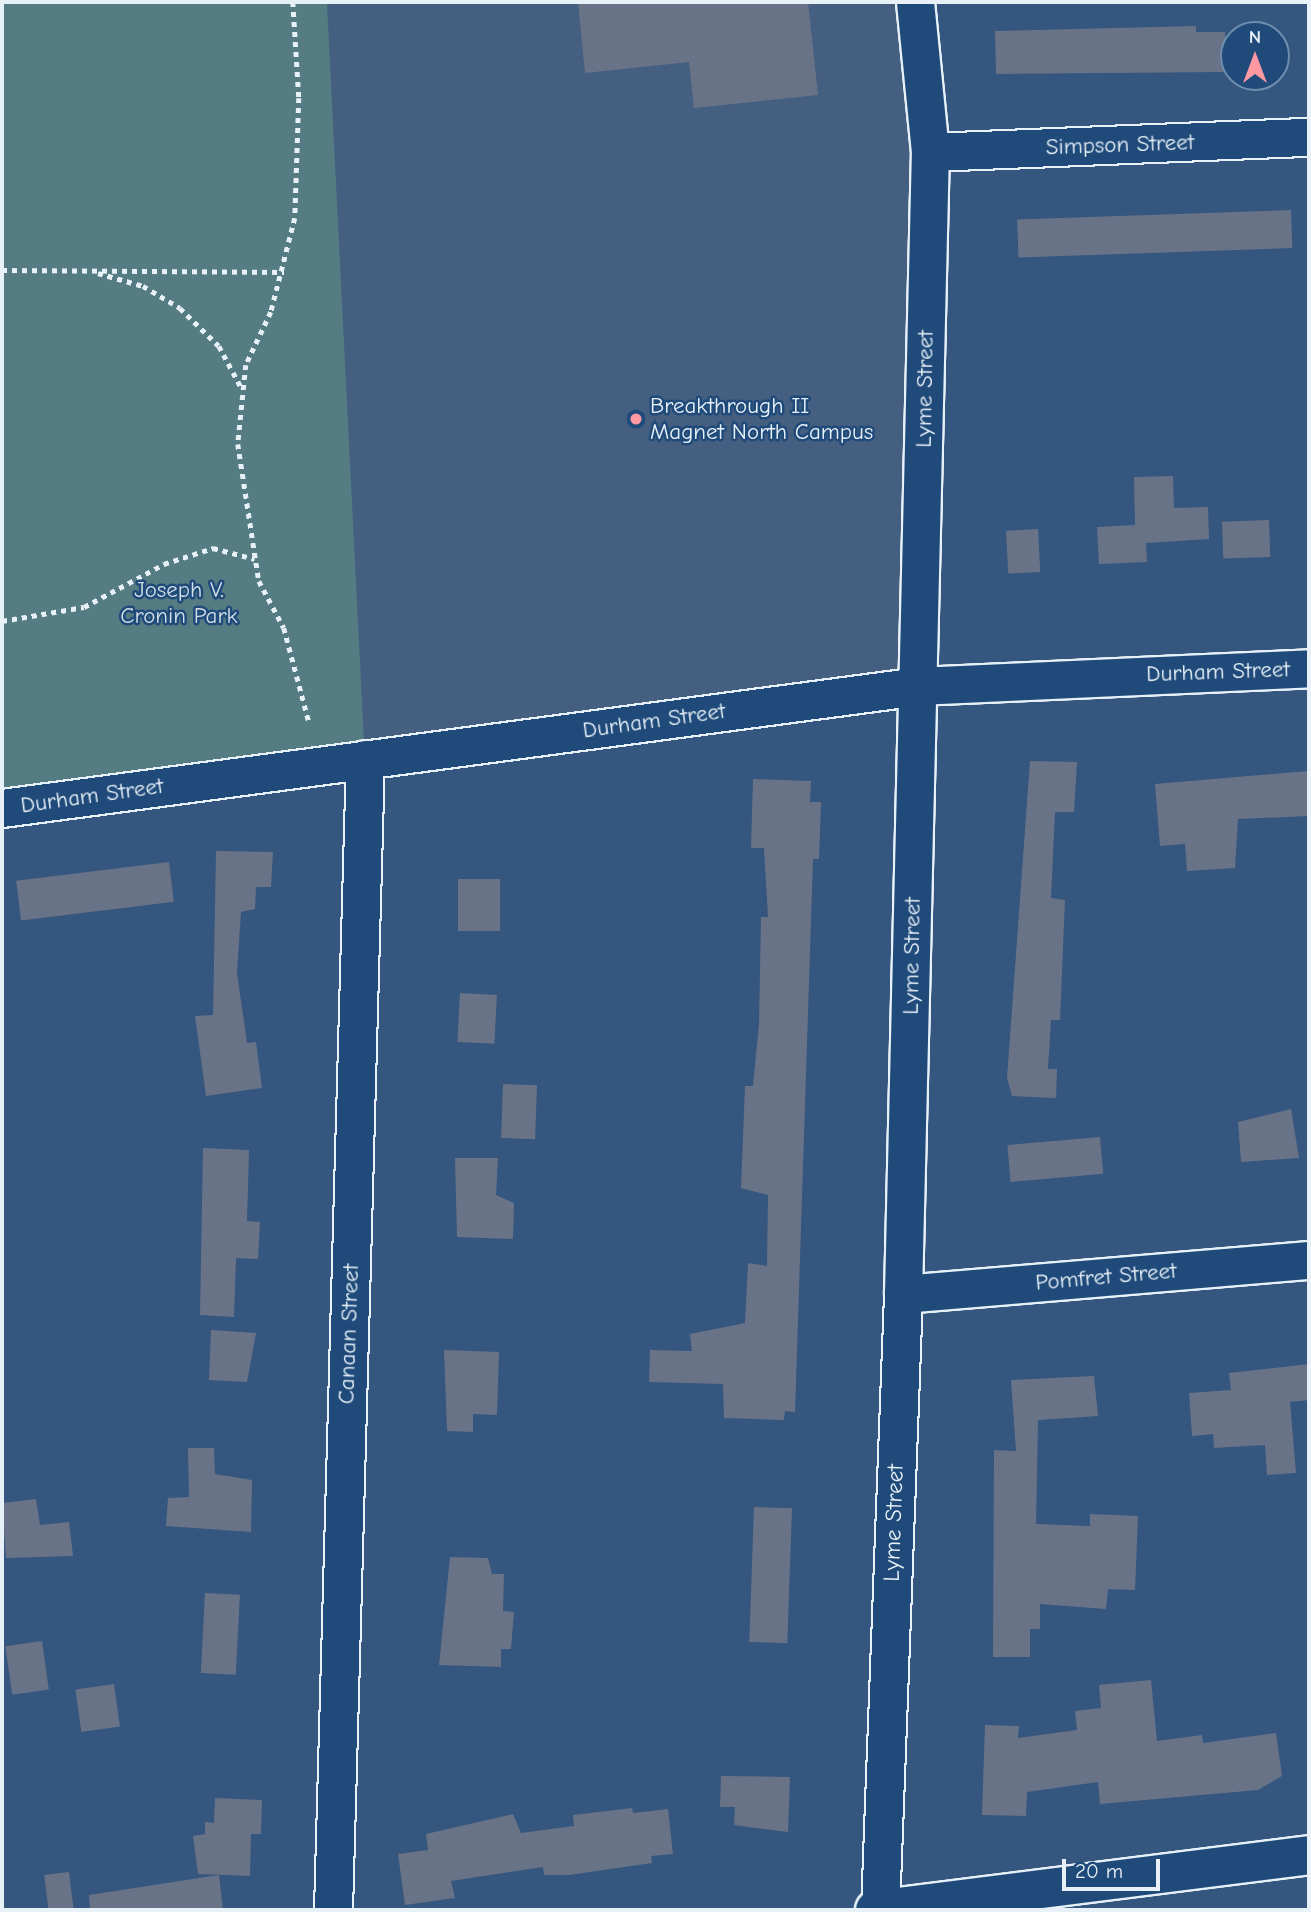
<!DOCTYPE html>
<html>
<head>
<meta charset="utf-8">
<style>
  body { margin:0 }
  #map { position:relative; width:1311px; height:1912px; overflow:hidden; background:#35567e; font-family:"Comic Neue",sans-serif }
  div>[style] { position:absolute }
  .built>* { inset:0; background:#455f81 }
  .green>* { inset:0; background:#557c82 }
  .building>* { inset:0; background:#697388; transform-origin:0 0 }
  .path>* { height:4.5px; margin-top:-2.25px; transform-origin:0; background:repeating-linear-gradient(90deg,#e8f1f8 0 5px,transparent 0 10px) }
  .roads { filter:drop-shadow(2px 0 #e8f1f8) drop-shadow(-2px 0 #e8f1f8) drop-shadow(0 2px #e8f1f8) drop-shadow(0 -2px #e8f1f8) }
  .minor>* { height:37px; margin:-18.5px; padding:0 18.5px; transform-origin:18.5px; border-radius:18.5px; background:#1f4a7a }
  .secondary>* { height:38px; margin:-19px; padding:0 19px; transform-origin:19px; border-radius:19px; background:#1f4a7a }
  .dots>* { width:19px; height:19px; translate:-50% -50%; box-sizing:border-box; border:4px solid #1f4a7a; border-radius:50% }
  span { translate:-50% -50%; white-space:nowrap; text-align:center; line-height:1.15; -webkit-text-stroke:5px #1f4a7a; paint-order:stroke }
  .street-label { font-size:23px; color:#e8f1f8 }
  .poi-label { font-size:23px; color:#e8f1f8 }
  .left { translate:0 -50%; text-align:left }
  .park-label { font-size:23px; color:#d2dfe6 }
  .frame { position:absolute; inset:0; border:4px solid #e8f1f8; pointer-events:none }
  .north { position:absolute; left:1220px; top:21px; width:70px; height:70px; box-sizing:border-box; background:#1f4a7a; border:2px solid #6f8dac; border-radius:50%; rotate:0deg; font-size:19px; font-weight:700; line-height:28px; text-align:center; color:#e8f1f8 }
  .north::after { content:''; display:block; margin:auto; width:24px; height:32px; background:#ff9aa2; clip-path:polygon(50% 0,100% 100%,50% 72%,0 100%) }
  .scale { position:absolute; left:1062px; top:1859px; width:98px; height:32px; box-sizing:border-box; border:4px solid #e8f1f8; border-top:0; padding-left:9px; font-size:21px; line-height:24px; white-space:nowrap; color:#e8f1f8; -webkit-text-stroke:5px #1f4a7a; paint-order:stroke }
</style>
</head>
<body>
<div id="map">
  <div class="built">
    <i style="clip-path:polygon(327px 2px,915px 2px,919px 686px,365px 759px)"></i>
  </div>
  <div class="green">
    <i style="clip-path:polygon(2px 2px,327px 2px,365px 759px,2px 808px)"></i>
  </div>
  <div class="building">
    <i style="clip-path:polygon(578px 2px,808px 2px,818px 95px,694px 108px,689px 62px,585px 73px)"></i>
    <i style="clip-path:polygon(1196px 26px,1196px 32px,1225px 32px,1225px 72px,996px 74px,995px 31px)"></i>
    <i style="left:1291px;top:210px;width:38px;height:274px;rotate:88deg"></i>
    <i style="clip-path:polygon(1173px 476px,1174px 508px,1208px 507px,1209px 539px,1146px 543px,1147px 562px,1099px 564px,1097px 527px,1135px 525px,1134px 477px)"></i>
    <i style="left:1269px;top:520px;width:37px;height:47px;rotate:88deg"></i>
    <i style="left:1038px;top:529px;width:43px;height:32px;rotate:87deg"></i>
    <i style="clip-path:polygon(1030px 761px,1077px 762px,1074px 812px,1055px 812px,1051px 898px,1065px 900px,1060px 1020px,1051px 1020px,1048px 1069px,1057px 1069px,1056px 1098px,1012px 1096px,1007px 1078px)"></i>
    <i style="clip-path:polygon(1309px 771px,1309px 816px,1238px 819px,1235px 868px,1187px 871px,1185px 844px,1160px 846px,1155px 784px)"></i>
    <i style="clip-path:polygon(753px 779px,811px 781px,810px 802px,821px 802px,819px 859px,813px 859px,795px 1412px,785px 1411px,784px 1420px,724px 1418px,723px 1384px,649px 1382px,650px 1350px,692px 1351px,690px 1334px,745px 1323px,748px 1263px,767px 1266px,768px 1195px,741px 1188px,745px 1086px,753px 1086px,759px 1024px,761px 917px,768px 917px,764px 848px,751px 848px)"></i>
    <i style="clip-path:polygon(216px 851px,273px 852px,271px 887px,256px 887px,255px 909px,241px 912px,237px 973px,247px 1043px,256px 1042px,262px 1088px,206px 1096px,195px 1016px,213px 1015px)"></i>
    <i style="left:169px;top:862px;width:40px;height:154px;rotate:83deg"></i>
    <i style="left:458px;top:879px;width:42px;height:52px"></i>
    <i style="left:460px;top:993px;width:37px;height:49px;rotate:3deg"></i>
    <i style="left:503px;top:1084px;width:34px;height:54px;rotate:2deg"></i>
    <i style="clip-path:polygon(1291px 1109px,1299px 1158px,1241px 1162px,1238px 1122px)"></i>
    <i style="left:1100px;top:1137px;width:37px;height:93px;rotate:85deg"></i>
    <i style="clip-path:polygon(203px 1148px,249px 1150px,247px 1221px,260px 1222px,258px 1259px,236px 1258px,234px 1317px,200px 1315px)"></i>
    <i style="clip-path:polygon(455px 1158px,498px 1158px,496px 1195px,514px 1203px,513px 1239px,457px 1237px)"></i>
    <i style="clip-path:polygon(211px 1330px,256px 1333px,247px 1382px,209px 1380px)"></i>
    <i style="clip-path:polygon(444px 1350px,499px 1352px,497px 1415px,473px 1414px,473px 1432px,447px 1431px)"></i>
    <i style="clip-path:polygon(1309px 1364px,1309px 1400px,1290px 1402px,1296px 1473px,1267px 1475px,1265px 1445px,1214px 1448px,1213px 1434px,1192px 1436px,1189px 1393px,1231px 1390px,1229px 1373px)"></i>
    <i style="clip-path:polygon(1094px 1376px,1098px 1416px,1038px 1420px,1036px 1524px,1090px 1526px,1090px 1514px,1138px 1516px,1135px 1590px,1108px 1589px,1106px 1609px,1040px 1604px,1040px 1629px,1030px 1629px,1030px 1657px,993px 1657px,994px 1450px,1016px 1451px,1011px 1380px)"></i>
    <i style="clip-path:polygon(188px 1448px,214px 1448px,215px 1474px,252px 1480px,251px 1532px,166px 1526px,168px 1498px,189px 1497px)"></i>
    <i style="clip-path:polygon(36px 1499px,40px 1525px,69px 1522px,73px 1556px,6px 1558px,2px 1503px)"></i>
    <i style="left:754px;top:1507px;width:38px;height:135px;rotate:2deg"></i>
    <i style="clip-path:polygon(450px 1557px,488px 1558px,492px 1574px,504px 1574px,503px 1611px,514px 1612px,511px 1649px,501px 1649px,501px 1667px,439px 1665px)"></i>
    <i style="left:205px;top:1593px;width:35px;height:80px;rotate:3deg"></i>
    <i style="left:42px;top:1641px;width:49px;height:37px;rotate:82deg"></i>
    <i style="clip-path:polygon(1151px 1680px,1157px 1741px,1202px 1735px,1203px 1743px,1276px 1733px,1282px 1776px,1258px 1790px,1100px 1804px,1098px 1782px,1027px 1792px,1026px 1816px,982px 1815px,985px 1725px,1019px 1726px,1018px 1738px,1077px 1730px,1075px 1711px,1101px 1708px,1099px 1685px)"></i>
    <i style="left:114px;top:1684px;width:43px;height:39px;rotate:82deg"></i>
    <i style="clip-path:polygon(721px 1776px,790px 1777px,788px 1832px,734px 1825px,735px 1807px,720px 1807px)"></i>
    <i style="clip-path:polygon(215px 1798px,262px 1800px,261px 1834px,251px 1834px,250px 1876px,198px 1874px,193px 1836px,205px 1834px,205px 1822px,214px 1823px)"></i>
    <i style="clip-path:polygon(632px 1808px,633px 1813px,668px 1809px,673px 1854px,651px 1856px,652px 1863px,569px 1875px,544px 1875px,543px 1867px,451px 1881px,455px 1898px,405px 1905px,398px 1854px,428px 1850px,426px 1834px,513px 1814px,521px 1833px,574px 1826px,573px 1815px)"></i>
    <i style="left:69px;top:1872px;width:38px;height:25px;rotate:83deg"></i>
    <i style="clip-path:polygon(219px 1875px,223px 1910px,90px 1910px,89px 1895px)"></i>
  </div>
  <div class="path">
    <i style="left:293px;top:2px;width:96px;rotate:86.4deg"></i>
    <i style="left:299px;top:98px;width:120px;rotate:91.9deg"></i>
    <i style="left:295px;top:218px;width:97px;rotate:104.3deg"></i>
    <i style="left:271px;top:312px;width:59px;rotate:115.3deg"></i>
    <i style="left:246px;top:365px;width:79px;rotate:95.8deg"></i>
    <i style="left:238px;top:444px;width:139px;rotate:81.3deg"></i>
    <i style="left:259px;top:581px;width:53px;rotate:62deg"></i>
    <i style="left:284px;top:628px;width:97px;rotate:75.1deg"></i>
    <i style="left:2px;top:270px;width:282px;rotate:0.4deg"></i>
    <i style="left:98px;top:273px;width:47px;rotate:16.1deg"></i>
    <i style="left:143px;top:286px;width:43px;rotate:30.7deg"></i>
    <i style="left:180px;top:308px;width:54px;rotate:44.3deg"></i>
    <i style="left:219px;top:346px;width:47px;rotate:61.8deg"></i>
    <i style="left:2px;top:621px;width:83px;rotate:-9.7deg"></i>
    <i style="left:84px;top:607px;width:91px;rotate:-28.3deg"></i>
    <i style="left:164px;top:564px;width:52px;rotate:-18.1deg"></i>
    <i style="left:213px;top:548px;width:43px;rotate:14.7deg"></i>
  </div>
  <div class="roads">
    <div class="minor">
      <i style="left:930px;top:152px;width:379px;rotate:-2.3deg"></i>
      <i style="left:2px;top:808px;width:925px;rotate:-7.58deg"></i>
      <i style="left:919px;top:686px;width:390px;rotate:-2.6deg"></i>
      <i style="left:903px;top:1294px;width:407px;rotate:-4.8deg"></i>
      <i style="left:333px;top:1910px;width:1151px;rotate:-88.41deg"></i>
      <i style="left:880px;top:1910px;width:616px;rotate:-87.86deg"></i>
      <i style="left:903px;top:1294px;width:1142px;rotate:-88.65deg"></i>
      <i style="left:930px;top:152px;width:151px;rotate:-95.7deg"></i>
    </div>
    <div class="secondary">
      <i style="left:875px;top:1910px;width:437px;rotate:-7.2deg"></i>
    </div>
  </div>
  <div class="dots">
    <i style="left:636px;top:419px;background:#ff9aa2"></i>
  </div>
  <div class="street-label">
    <span style="left:1120px;top:145px;rotate:-2deg">Simpson Street</span>
    <span style="left:925px;top:389px;rotate:-89deg">Lyme Street</span>
    <span style="left:1218px;top:672px;rotate:-2deg">Durham Street</span>
    <span style="left:654px;top:721px;rotate:-8deg">Durham Street</span>
    <span style="left:92px;top:796px;rotate:-8deg">Durham Street</span>
    <span style="left:912px;top:956px;rotate:-89deg">Lyme Street</span>
    <span style="left:1106px;top:1277px;rotate:-5deg">Pomfret Street</span>
    <span style="left:349px;top:1334px;rotate:-88deg">Canaan Street</span>
    <span style="left:894px;top:1523px;rotate:-88deg">Lyme Street</span>
  </div>
  <div class="poi-label">
    <span class="left" style="left:650px;top:419px">Breakthrough II<br>Magnet North Campus</span>
  </div>
  <div class="park-label">
    <span style="left:179px;top:603px">Joseph V.<br>Cronin Park</span>
  </div>
  <div class="frame"></div>
  <div class="north">N</div>
  <div class="scale">20 m</div>
</div>
</body>
</html>
